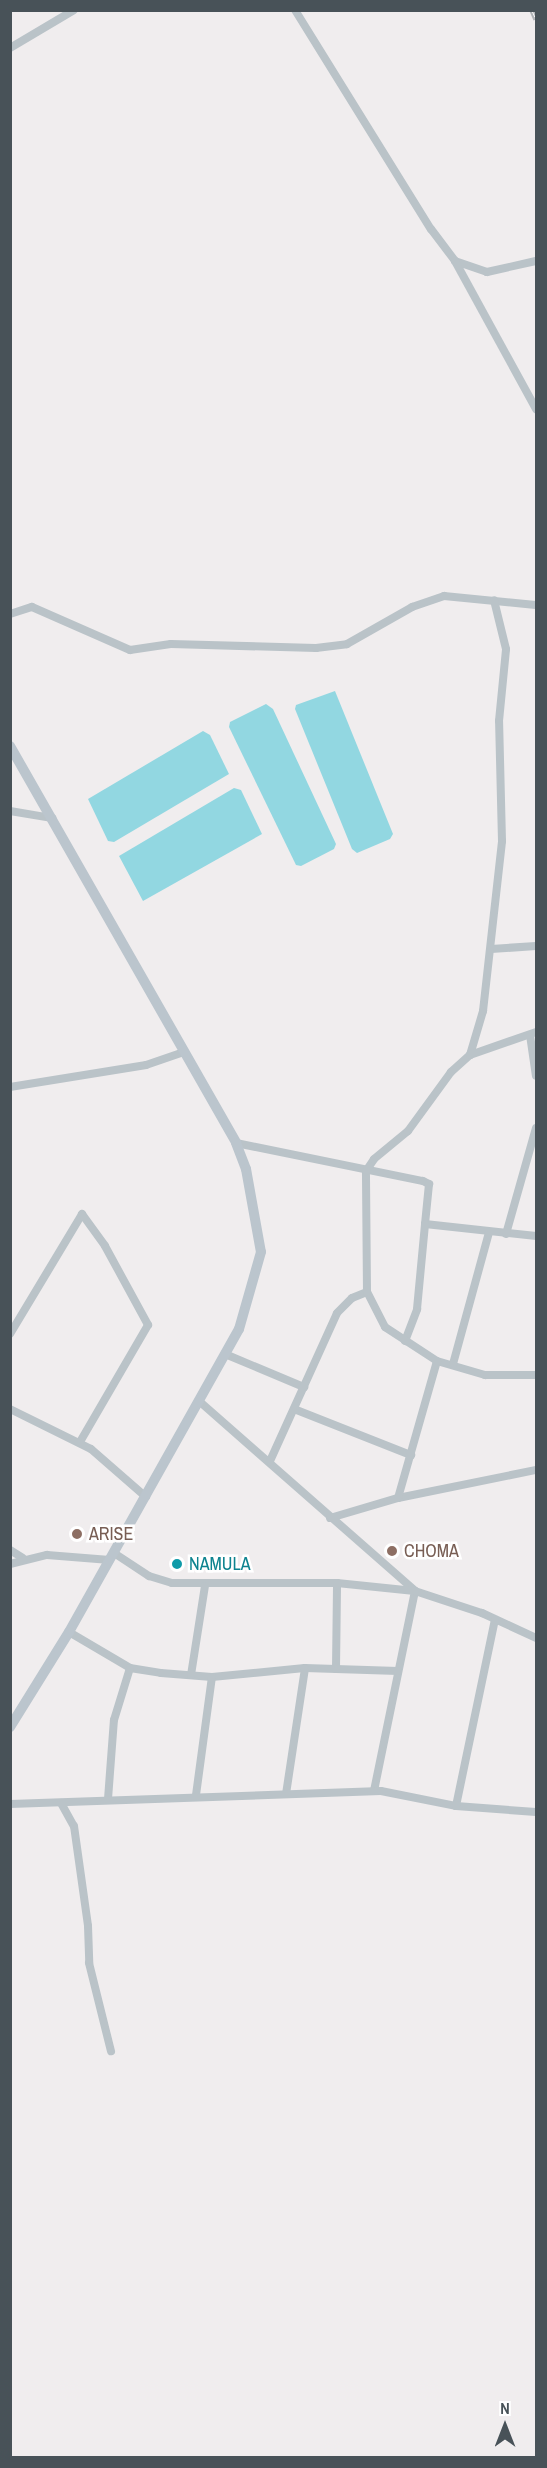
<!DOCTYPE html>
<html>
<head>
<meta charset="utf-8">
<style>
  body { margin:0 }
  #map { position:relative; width:547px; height:2468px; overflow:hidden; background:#f0edee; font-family:"Archivo Narrow",sans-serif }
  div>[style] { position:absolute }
  .water>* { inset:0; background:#92d7e1 }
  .street>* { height:8px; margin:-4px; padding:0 4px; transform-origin:4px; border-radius:4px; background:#bac3c8 }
  .secondary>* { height:10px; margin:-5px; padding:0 5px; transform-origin:5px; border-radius:5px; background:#bbc5cd }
  .rail>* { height:4.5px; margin-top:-2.25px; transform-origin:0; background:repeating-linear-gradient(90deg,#fff 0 7px,#b0b3b7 0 14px); box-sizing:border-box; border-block:2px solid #b0b3b7 }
  .dots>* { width:16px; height:16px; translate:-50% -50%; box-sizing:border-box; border:3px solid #fff; border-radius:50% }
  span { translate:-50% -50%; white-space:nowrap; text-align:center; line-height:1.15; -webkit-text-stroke:5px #fff; paint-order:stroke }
  .education-label { font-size:18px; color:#785e54 }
  .left { translate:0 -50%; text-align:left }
  .culture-label { font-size:18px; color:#0d838f }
  .frame { position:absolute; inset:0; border:12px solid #485258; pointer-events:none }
  .north { position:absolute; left:475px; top:2396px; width:60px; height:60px; -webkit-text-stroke:4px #fff; paint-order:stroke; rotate:0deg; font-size:16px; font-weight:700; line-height:24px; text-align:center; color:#485258 }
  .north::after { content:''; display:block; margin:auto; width:21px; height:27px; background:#485258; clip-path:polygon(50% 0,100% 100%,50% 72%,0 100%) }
</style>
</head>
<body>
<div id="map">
  <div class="water">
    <i style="clip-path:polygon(335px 691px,393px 834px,390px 839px,357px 853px,352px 849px,295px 709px,296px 705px)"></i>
    <i style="clip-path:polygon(266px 704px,273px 709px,336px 844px,334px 849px,301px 866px,296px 865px,229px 727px,230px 722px)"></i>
    <i style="clip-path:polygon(203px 731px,210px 735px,229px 774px,114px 842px,108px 841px,88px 799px)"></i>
    <i style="clip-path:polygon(234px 788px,241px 790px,262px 834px,143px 901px,119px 856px)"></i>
  </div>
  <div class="street">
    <i style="left:295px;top:10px;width:258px;rotate:58.2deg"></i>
    <i style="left:431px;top:229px;width:40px;rotate:53deg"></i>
    <i style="left:455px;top:261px;width:34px;rotate:19deg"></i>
    <i style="left:487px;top:272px;width:50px;rotate:-12.7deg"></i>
    <i style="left:10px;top:48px;width:74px;rotate:-30.7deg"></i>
    <i style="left:455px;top:261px;width:169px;rotate:61.3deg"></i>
    <i style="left:10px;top:614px;width:23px;rotate:-18deg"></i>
    <i style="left:32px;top:607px;width:107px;rotate:23.7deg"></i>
    <i style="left:130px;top:650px;width:41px;rotate:-8.3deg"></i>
    <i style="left:171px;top:644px;width:145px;rotate:1.6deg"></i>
    <i style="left:316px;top:648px;width:31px;rotate:-7deg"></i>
    <i style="left:347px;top:644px;width:75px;rotate:-29.6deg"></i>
    <i style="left:412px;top:607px;width:34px;rotate:-19deg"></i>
    <i style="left:444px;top:596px;width:92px;rotate:5.6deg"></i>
    <i style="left:10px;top:811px;width:43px;rotate:9.5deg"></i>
    <i style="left:491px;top:949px;width:45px;rotate:-3.8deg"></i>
    <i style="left:530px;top:1035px;width:41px;rotate:81.7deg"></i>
    <i style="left:470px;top:1055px;width:46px;rotate:-73.5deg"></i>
    <i style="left:483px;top:1011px;width:171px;rotate:-83.6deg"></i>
    <i style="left:502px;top:841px;width:120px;rotate:-91.4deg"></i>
    <i style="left:499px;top:721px;width:72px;rotate:-84.4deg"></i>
    <i style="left:506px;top:649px;width:50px;rotate:-103.8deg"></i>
    <i style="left:10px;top:1087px;width:138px;rotate:-9.2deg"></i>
    <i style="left:146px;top:1065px;width:40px;rotate:-18.9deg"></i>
    <i style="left:236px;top:1143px;width:191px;rotate:11.5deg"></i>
    <i style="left:423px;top:1181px;width:7px;rotate:27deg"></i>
    <i style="left:429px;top:1184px;width:40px;rotate:95.7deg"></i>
    <i style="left:425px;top:1224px;width:112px;rotate:6.2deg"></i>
    <i style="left:506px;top:1234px;width:110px;rotate:-74.2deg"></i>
    <i style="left:10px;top:1334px;width:140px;rotate:-59deg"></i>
    <i style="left:82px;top:1214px;width:39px;rotate:54deg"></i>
    <i style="left:105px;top:1246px;width:90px;rotate:61.4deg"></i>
    <i style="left:148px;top:1325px;width:135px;rotate:120.2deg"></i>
    <i style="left:405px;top:1341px;width:34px;rotate:-69deg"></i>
    <i style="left:417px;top:1309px;width:85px;rotate:-84.6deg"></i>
    <i style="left:225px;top:1354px;width:86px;rotate:22.7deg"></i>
    <i style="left:437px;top:1361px;width:50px;rotate:16.3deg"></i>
    <i style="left:485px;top:1375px;width:51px"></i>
    <i style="left:453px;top:1364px;width:137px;rotate:-74.7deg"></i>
    <i style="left:199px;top:1401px;width:288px;rotate:41.3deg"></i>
    <i style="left:415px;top:1591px;width:204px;rotate:101.6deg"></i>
    <i style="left:10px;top:1409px;width:90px;rotate:26.3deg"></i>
    <i style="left:91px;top:1449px;width:73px;rotate:41.1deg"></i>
    <i style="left:294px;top:1409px;width:126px;rotate:21.5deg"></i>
    <i style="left:270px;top:1461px;width:162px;rotate:-65.6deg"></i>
    <i style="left:337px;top:1313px;width:21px;rotate:-45deg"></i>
    <i style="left:352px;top:1298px;width:16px;rotate:-22deg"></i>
    <i style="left:398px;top:1498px;width:141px;rotate:-11.5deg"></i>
    <i style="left:330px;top:1518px;width:71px;rotate:-16.4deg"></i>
    <i style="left:398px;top:1498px;width:142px;rotate:-74.1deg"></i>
    <i style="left:437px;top:1361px;width:62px;rotate:-146.8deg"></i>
    <i style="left:385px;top:1327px;width:39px;rotate:-117deg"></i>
    <i style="left:367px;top:1292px;width:121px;rotate:-90.5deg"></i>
    <i style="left:366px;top:1171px;width:14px;rotate:-56deg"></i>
    <i style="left:374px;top:1159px;width:44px;rotate:-39.5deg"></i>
    <i style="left:408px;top:1131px;width:73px;rotate:-53.9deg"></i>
    <i style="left:451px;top:1072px;width:25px;rotate:-42deg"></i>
    <i style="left:470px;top:1055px;width:70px;rotate:-19.2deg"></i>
    <i style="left:10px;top:1550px;width:15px;rotate:32deg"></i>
    <i style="left:114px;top:1553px;width:42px;rotate:33.3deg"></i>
    <i style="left:149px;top:1576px;width:24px;rotate:17deg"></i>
    <i style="left:172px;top:1583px;width:165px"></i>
    <i style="left:337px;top:1583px;width:78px;rotate:5.9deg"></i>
    <i style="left:415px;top:1591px;width:71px;rotate:18.2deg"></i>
    <i style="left:482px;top:1613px;width:60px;rotate:24.8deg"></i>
    <i style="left:10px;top:1564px;width:38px;rotate:-14deg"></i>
    <i style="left:47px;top:1555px;width:63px;rotate:4.5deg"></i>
    <i style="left:69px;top:1632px;width:71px;rotate:30.5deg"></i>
    <i style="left:130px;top:1668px;width:31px;rotate:9deg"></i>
    <i style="left:161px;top:1673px;width:51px;rotate:4.5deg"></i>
    <i style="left:212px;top:1677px;width:93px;rotate:-5.5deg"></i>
    <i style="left:305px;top:1668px;width:93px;rotate:1.8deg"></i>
    <i style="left:336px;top:1669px;width:86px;rotate:-89.3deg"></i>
    <i style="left:191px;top:1675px;width:90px;rotate:-81.1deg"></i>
    <i style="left:286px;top:1794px;width:127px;rotate:-81.4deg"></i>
    <i style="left:196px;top:1795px;width:119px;rotate:-82.3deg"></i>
    <i style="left:108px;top:1799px;width:79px;rotate:-85.7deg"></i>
    <i style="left:114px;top:1720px;width:54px;rotate:-72.9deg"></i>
    <i style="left:61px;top:1803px;width:26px;rotate:61deg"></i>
    <i style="left:74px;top:1826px;width:101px;rotate:82deg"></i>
    <i style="left:88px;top:1926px;width:37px;rotate:88deg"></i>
    <i style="left:89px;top:1963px;width:91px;rotate:76deg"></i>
    <i style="left:10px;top:1804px;width:371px;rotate:-2deg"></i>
    <i style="left:381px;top:1791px;width:76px;rotate:11.3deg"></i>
    <i style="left:456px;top:1806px;width:80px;rotate:4.3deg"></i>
    <i style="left:456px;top:1806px;width:190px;rotate:-78.2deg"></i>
  </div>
  <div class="secondary">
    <i style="left:10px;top:746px;width:457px;rotate:60.3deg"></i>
    <i style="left:236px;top:1143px;width:28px;rotate:69deg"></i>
    <i style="left:246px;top:1169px;width:84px;rotate:79.8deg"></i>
    <i style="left:261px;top:1252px;width:80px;rotate:105.9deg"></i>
    <i style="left:239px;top:1329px;width:347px;rotate:119.3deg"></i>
    <i style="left:69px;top:1632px;width:112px;rotate:121.8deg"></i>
  </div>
  <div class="rail">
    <i style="left:532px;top:10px;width:10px;rotate:66deg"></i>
  </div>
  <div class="dots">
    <i style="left:77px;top:1534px;background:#8d6e63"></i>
    <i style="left:392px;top:1551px;background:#8d6e63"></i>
    <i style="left:177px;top:1564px;background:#0f9aa8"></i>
  </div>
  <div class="education-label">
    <span class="left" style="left:89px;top:1534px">ARISE</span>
    <span class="left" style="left:404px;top:1551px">CHOMA</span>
  </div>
  <div class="culture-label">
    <span class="left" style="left:189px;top:1564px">NAMULA</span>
  </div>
  <div class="frame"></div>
  <div class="north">N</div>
</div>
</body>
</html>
